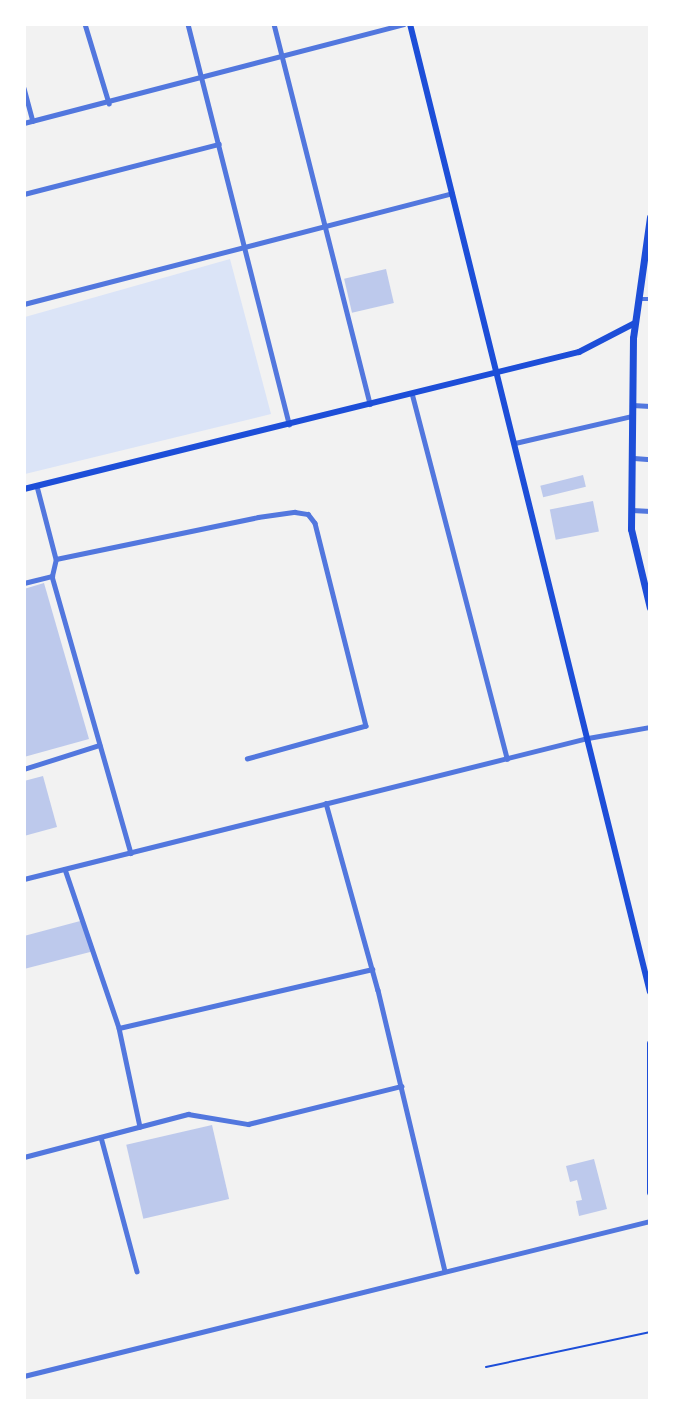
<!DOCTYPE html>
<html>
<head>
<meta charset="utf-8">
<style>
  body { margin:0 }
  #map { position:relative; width:674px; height:1425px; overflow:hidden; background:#f2f2f2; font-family:Roboto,sans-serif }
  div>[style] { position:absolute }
  .green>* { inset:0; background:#dbe4f7 }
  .building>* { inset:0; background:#bdc9ec; transform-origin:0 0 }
  .path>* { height:2px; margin:-1px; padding:0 1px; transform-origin:1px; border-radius:1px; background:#1d4ed8 }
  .minor>* { height:4.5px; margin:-2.25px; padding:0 2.25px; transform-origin:2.25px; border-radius:2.25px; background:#5277de }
  .secondary>* { height:6px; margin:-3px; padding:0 3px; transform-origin:3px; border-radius:3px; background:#1d4ed8 }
  .primary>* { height:7px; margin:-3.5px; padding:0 3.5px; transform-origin:3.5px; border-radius:3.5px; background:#1d4ed8 }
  span { translate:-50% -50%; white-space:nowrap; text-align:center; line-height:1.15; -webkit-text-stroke:5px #fff; paint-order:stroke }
  .frame { position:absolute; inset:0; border:26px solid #fff; pointer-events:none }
</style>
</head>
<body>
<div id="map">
  <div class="green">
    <i style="clip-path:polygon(230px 259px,271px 414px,25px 474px,25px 317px)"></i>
  </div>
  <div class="building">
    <i style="left:386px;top:269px;width:35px;height:43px;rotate:77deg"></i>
    <i style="left:583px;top:475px;width:12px;height:44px;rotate:76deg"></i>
    <i style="left:593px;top:501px;width:31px;height:44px;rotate:79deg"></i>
    <i style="clip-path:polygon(44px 583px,89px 739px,24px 757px,24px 589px)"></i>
    <i style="clip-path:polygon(43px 776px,57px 827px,24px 836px,24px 781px)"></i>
    <i style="clip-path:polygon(84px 920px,94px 951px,24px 969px,24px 936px)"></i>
    <i style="left:212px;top:1125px;width:76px;height:88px;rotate:77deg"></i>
    <i style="clip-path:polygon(594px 1159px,607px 1209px,579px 1216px,576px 1201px,582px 1200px,577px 1180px,570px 1182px,566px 1166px)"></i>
  </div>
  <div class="path">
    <i style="left:486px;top:1367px;width:168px;rotate:-12deg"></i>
  </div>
  <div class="minor">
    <i style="left:85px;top:24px;width:83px;rotate:73.1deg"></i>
    <i style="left:188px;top:24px;width:413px;rotate:75.8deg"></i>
    <i style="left:274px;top:24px;width:392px;rotate:75.8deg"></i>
    <i style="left:24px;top:88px;width:34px;rotate:75deg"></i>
    <i style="left:24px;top:123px;width:392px;rotate:-14.6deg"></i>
    <i style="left:24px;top:194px;width:201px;rotate:-14.4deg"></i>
    <i style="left:638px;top:299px;width:12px"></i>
    <i style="left:24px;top:304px;width:442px;rotate:-14.5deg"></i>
    <i style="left:412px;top:393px;width:378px;rotate:75.4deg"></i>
    <i style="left:632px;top:405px;width:18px;rotate:3deg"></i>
    <i style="left:515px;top:443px;width:120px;rotate:-13deg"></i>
    <i style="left:634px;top:458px;width:16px;rotate:4deg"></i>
    <i style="left:37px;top:486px;width:75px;rotate:75.4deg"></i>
    <i style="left:56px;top:559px;width:206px;rotate:-11.7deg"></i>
    <i style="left:258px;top:517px;width:37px;rotate:-8deg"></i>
    <i style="left:295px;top:512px;width:13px;rotate:9deg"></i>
    <i style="left:308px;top:514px;width:11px;rotate:52deg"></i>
    <i style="left:315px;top:523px;width:209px;rotate:75.9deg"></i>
    <i style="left:366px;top:726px;width:123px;rotate:164.5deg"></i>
    <i style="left:632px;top:510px;width:18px;rotate:3deg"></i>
    <i style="left:52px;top:576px;width:288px;rotate:74.1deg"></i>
    <i style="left:24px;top:583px;width:29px;rotate:-14deg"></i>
    <i style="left:52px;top:576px;width:17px;rotate:-77deg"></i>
    <i style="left:24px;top:769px;width:79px;rotate:-17.7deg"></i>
    <i style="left:326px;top:803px;width:194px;rotate:74.5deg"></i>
    <i style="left:378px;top:990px;width:289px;rotate:76.6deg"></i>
    <i style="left:65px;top:869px;width:168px;rotate:71.2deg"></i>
    <i style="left:119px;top:1028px;width:101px;rotate:78deg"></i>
    <i style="left:24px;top:879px;width:581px;rotate:-14.04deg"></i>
    <i style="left:588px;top:738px;width:63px;rotate:-10.1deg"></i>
    <i style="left:119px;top:1028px;width:260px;rotate:-13.1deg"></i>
    <i style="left:101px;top:1137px;width:139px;rotate:75deg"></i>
    <i style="left:24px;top:1157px;width:170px;rotate:-14.7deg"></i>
    <i style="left:188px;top:1114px;width:61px;rotate:9.5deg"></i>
    <i style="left:248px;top:1124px;width:158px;rotate:-13.9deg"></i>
    <i style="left:24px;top:1376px;width:645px;rotate:-13.91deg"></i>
  </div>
  <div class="secondary">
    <i style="left:410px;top:24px;width:997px;rotate:76.08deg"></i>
    <i style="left:24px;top:489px;width:572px;rotate:-13.87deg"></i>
    <i style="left:579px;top:352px;width:63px;rotate:-27.4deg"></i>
  </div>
  <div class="primary">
    <i style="left:650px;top:217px;width:122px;rotate:98deg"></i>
    <i style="left:633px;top:338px;width:191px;rotate:90.6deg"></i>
    <i style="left:631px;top:529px;width:81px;rotate:76.5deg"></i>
    <i style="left:650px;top:1043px;width:149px;rotate:90deg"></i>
  </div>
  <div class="frame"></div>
</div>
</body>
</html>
